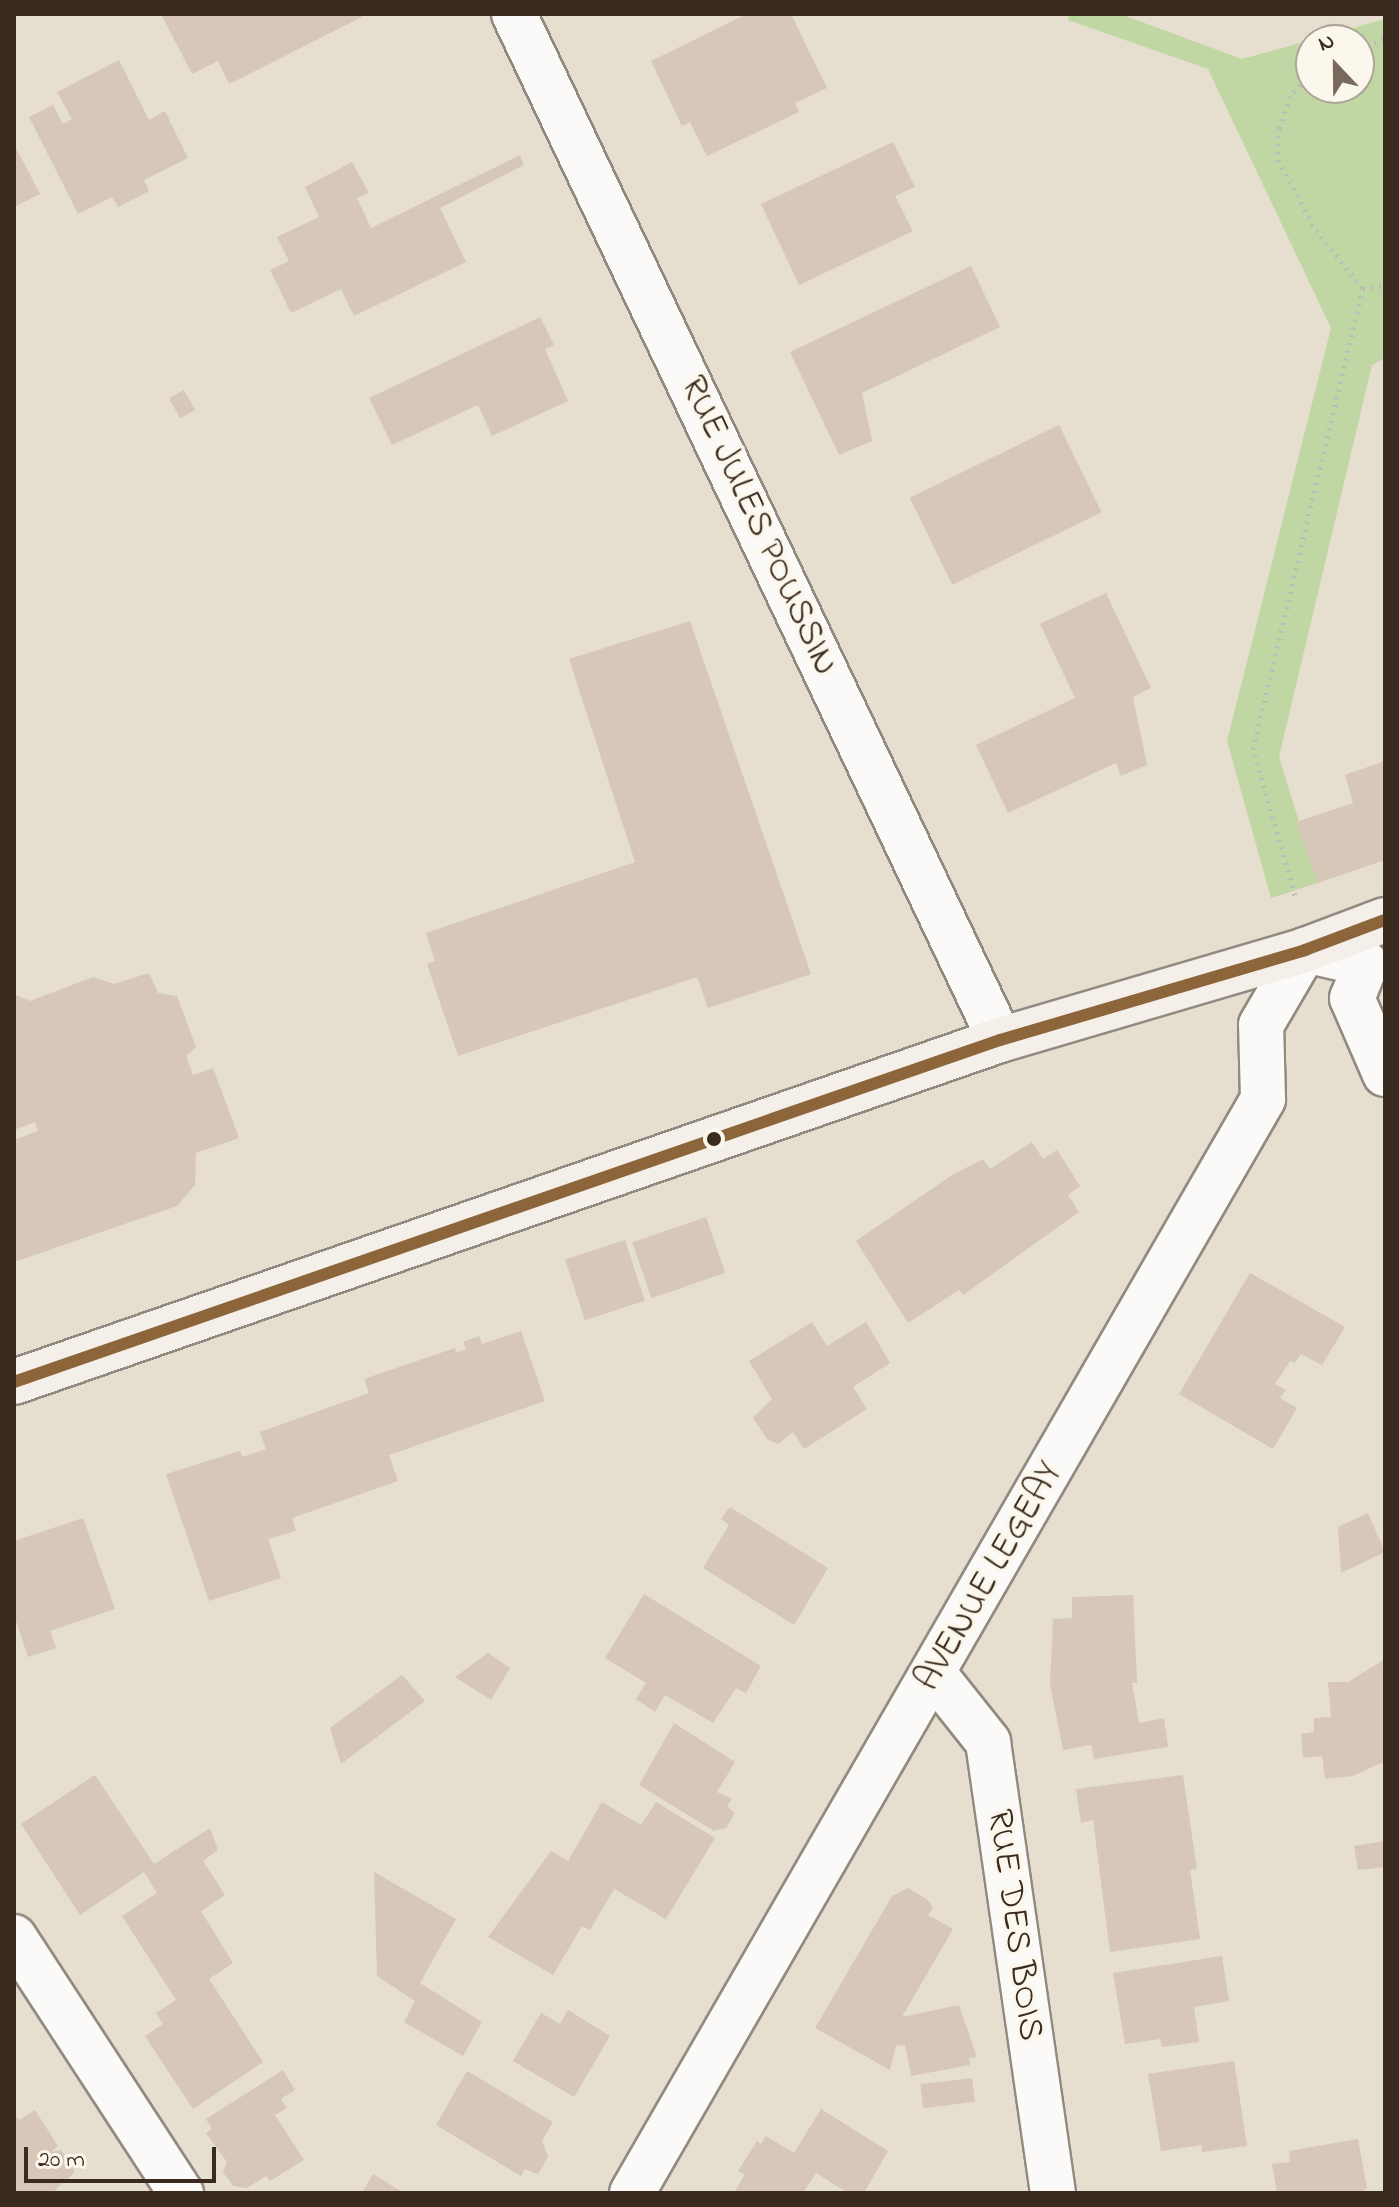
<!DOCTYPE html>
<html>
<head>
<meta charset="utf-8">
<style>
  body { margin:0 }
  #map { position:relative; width:1399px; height:2207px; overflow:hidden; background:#e6dece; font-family:"Indie Flower",sans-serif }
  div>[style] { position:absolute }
  .green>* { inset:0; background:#c1d7a3 }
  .building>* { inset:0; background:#d6c7b9; transform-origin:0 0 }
  .path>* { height:5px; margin-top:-2.5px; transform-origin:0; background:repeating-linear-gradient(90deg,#bebbb7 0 2px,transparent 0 8px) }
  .roads { filter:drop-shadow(2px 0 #918a80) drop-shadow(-2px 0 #918a80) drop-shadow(0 2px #918a80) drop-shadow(0 -2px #918a80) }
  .minor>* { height:44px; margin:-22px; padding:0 22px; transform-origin:22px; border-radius:22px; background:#fbfaf8 }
  .secondary>* { height:44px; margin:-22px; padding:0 22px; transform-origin:22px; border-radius:22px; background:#f4f0e9 }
  .bus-1>* { height:12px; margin:-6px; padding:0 6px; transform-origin:6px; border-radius:6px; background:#8d653a }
  .dots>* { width:22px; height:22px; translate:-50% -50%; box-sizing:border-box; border:4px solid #fbf7ec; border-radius:50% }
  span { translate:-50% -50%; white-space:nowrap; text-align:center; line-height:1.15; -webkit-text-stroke:7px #fbf7ec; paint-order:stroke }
  .street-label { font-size:36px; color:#3b2a1e }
  .frame { position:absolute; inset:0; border:16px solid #3b2a1e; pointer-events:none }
  .north { position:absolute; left:1295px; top:24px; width:80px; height:80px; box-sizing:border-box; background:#fbf7ec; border:2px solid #aea59a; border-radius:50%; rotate:338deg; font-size:22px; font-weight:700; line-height:32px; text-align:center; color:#3b2a1e }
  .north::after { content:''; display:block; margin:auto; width:28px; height:36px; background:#77695c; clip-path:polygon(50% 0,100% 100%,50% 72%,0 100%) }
  .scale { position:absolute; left:24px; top:2147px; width:192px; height:36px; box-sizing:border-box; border:4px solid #3b2a1e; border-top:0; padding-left:10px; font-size:24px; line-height:28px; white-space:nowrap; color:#3b2a1e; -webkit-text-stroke:6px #fbf7ec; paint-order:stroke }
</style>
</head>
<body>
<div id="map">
  <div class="green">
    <i style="clip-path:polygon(1069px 14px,1120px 14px,1242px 59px,1311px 40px,1311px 88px,1359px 88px,1359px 40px,1311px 40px,1385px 19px,1385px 358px,1372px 365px,1279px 757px,1318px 883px,1271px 898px,1227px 741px,1331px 328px,1208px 69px,1068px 20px)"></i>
  </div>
  <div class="building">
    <i style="clip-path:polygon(161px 14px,360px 14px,362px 17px,229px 84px,218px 61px,192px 74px)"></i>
    <i style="clip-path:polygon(747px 14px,791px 14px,827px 88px,795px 103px,799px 112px,707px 156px,690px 122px,682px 126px,651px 61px)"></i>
    <i style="clip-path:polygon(119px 60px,149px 120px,165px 111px,188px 158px,144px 180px,149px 191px,118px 207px,112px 197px,78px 214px,29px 117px,53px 105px,63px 124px,72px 119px,57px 92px)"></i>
    <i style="clip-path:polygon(893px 142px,915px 187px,895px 196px,913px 231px,799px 285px,761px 204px)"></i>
    <i style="clip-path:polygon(14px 144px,40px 194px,14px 207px)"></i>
    <i style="clip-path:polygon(520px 155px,524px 165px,440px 208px,466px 262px,354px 316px,341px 289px,291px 313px,270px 270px,289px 261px,277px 237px,319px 217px,305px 187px,352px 162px,369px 193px,357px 198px,371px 228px)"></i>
    <i style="clip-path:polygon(971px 266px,1000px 327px,862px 393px,872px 441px,839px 455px,790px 352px)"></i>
    <i style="clip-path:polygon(540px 317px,554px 345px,545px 349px,568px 401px,492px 436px,478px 405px,392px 445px,369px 398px)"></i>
    <i style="left:184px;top:390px;width:23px;height:17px;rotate:61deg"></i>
    <i style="left:1059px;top:425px;width:97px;height:166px;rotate:64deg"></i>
    <i style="clip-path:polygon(1106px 593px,1151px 688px,1133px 697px,1147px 765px,1121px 776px,1116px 763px,1008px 813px,976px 745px,1075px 698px,1040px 624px)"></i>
    <i style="clip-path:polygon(690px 621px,811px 974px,708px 1008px,697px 977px,458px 1056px,427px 964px,435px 961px,426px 933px,635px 862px,569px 659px)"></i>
    <i style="clip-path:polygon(1385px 761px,1385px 860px,1318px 883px,1296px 822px,1353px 803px,1345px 775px)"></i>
    <i style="clip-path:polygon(149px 973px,158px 993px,177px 996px,196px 1047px,186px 1056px,193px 1075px,213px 1068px,239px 1138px,196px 1153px,195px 1185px,177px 1206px,14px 1262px,14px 1140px,38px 1131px,35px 1122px,14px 1130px,14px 994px,30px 1001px,93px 977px,114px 984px)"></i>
    <i style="clip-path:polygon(1032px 1142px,1043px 1159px,1057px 1150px,1080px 1186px,1068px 1195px,1079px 1212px,963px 1295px,959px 1290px,908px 1323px,856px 1241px,952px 1175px,983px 1159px,990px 1169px)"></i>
    <i style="left:706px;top:1217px;width:59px;height:78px;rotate:71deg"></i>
    <i style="left:625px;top:1240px;width:64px;height:63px;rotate:72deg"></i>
    <i style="clip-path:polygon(1250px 1273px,1345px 1327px,1322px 1365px,1301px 1354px,1295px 1363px,1290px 1361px,1275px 1384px,1286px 1390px,1280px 1398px,1297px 1408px,1273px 1449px,1179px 1394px)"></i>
    <i style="clip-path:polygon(812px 1322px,827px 1346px,866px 1322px,890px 1363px,853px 1387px,867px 1409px,804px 1449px,793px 1432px,778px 1444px,768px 1440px,753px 1418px,772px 1399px,749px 1361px)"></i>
    <i style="clip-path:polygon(521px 1331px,545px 1401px,389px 1455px,398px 1481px,292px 1518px,296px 1531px,268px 1539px,281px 1578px,209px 1601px,166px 1474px,240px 1451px,242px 1457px,266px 1449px,260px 1432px,369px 1393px,364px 1379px,455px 1348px,456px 1353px,466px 1349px,463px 1342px,479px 1336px,482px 1344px)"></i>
    <i style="clip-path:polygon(730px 1507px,828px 1568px,794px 1625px,703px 1568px,729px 1525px,721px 1519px)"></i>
    <i style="clip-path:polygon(1368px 1513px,1385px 1552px,1341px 1573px,1338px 1527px)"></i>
    <i style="clip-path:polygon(83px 1518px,115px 1609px,50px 1631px,56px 1648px,28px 1657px,14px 1615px,14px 1541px)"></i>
    <i style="clip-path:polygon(644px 1594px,761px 1666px,746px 1693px,736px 1688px,713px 1723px,665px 1695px,655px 1712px,636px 1699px,646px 1683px,605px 1658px)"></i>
    <i style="clip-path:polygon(1133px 1595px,1137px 1683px,1132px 1683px,1139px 1723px,1164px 1718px,1168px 1747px,1094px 1759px,1091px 1745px,1063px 1750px,1050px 1684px,1053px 1619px,1072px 1618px,1072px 1597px)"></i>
    <i style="clip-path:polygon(488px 1653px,510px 1668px,491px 1700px,455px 1677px)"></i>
    <i style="clip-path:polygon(1385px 1659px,1385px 1761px,1353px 1776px,1325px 1779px,1322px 1756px,1303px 1758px,1301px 1734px,1314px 1732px,1314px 1718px,1331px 1717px,1328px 1682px,1348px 1682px)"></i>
    <i style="clip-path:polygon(402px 1675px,425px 1701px,341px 1764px,330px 1728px)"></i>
    <i style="clip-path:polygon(674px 1723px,735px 1762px,717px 1792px,732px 1799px,727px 1806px,735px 1813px,726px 1828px,714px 1831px,639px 1785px)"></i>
    <i style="clip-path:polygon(95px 1775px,154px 1864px,210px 1828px,218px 1850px,203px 1861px,225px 1895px,201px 1911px,233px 1963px,209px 1979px,263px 2062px,193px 2109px,145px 2036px,163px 2024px,156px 2013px,176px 2000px,122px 1916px,157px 1893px,144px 1872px,80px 1915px,21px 1824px)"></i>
    <i style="clip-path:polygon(1183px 1775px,1197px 1869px,1190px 1870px,1200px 1939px,1110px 1952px,1093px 1820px,1081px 1823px,1076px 1789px)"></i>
    <i style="clip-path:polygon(602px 1802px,641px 1825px,656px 1802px,715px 1838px,666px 1919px,614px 1889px,590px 1930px,582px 1926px,553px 1975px,488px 1937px,551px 1851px,568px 1861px)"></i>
    <i style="clip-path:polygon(1385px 1841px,1385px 1867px,1358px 1870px,1354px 1846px)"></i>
    <i style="clip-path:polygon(374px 1872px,456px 1919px,420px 1983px,482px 2022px,463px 2056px,404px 2022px,415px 2001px,377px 1976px)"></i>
    <i style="clip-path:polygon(908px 1888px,928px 1900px,933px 1908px,928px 1915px,953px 1929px,902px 2017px,959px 2005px,977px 2057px,969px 2058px,970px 2065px,911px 2076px,905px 2045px,896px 2046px,890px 2070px,815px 2028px,892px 1896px)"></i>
    <i style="clip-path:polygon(1222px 1956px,1229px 2001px,1194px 2007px,1199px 2042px,1162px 2047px,1160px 2039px,1125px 2044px,1113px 1973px)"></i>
    <i style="clip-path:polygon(568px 2010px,610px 2036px,574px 2097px,513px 2061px,541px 2013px,560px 2024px)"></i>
    <i style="clip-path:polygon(1234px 2061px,1247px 2146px,1202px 2152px,1202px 2145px,1161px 2151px,1148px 2074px)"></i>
    <i style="clip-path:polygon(283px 2070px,295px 2090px,281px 2099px,287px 2108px,275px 2115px,304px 2160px,270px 2181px,266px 2176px,247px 2188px,233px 2186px,223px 2172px,227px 2162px,206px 2133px,212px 2129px,206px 2119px)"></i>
    <i style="clip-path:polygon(467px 2071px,553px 2122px,542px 2141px,548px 2157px,538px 2174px,525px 2169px,521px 2176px,436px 2125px)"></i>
    <i style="left:972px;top:2078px;width:24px;height:52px;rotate:83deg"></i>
    <i style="clip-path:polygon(821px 2109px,888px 2151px,864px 2193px,848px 2193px,816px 2173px,803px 2193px,734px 2193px,745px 2174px,738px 2171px,757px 2141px,761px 2144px,766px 2136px,794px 2153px)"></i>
    <i style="clip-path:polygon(35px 2110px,58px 2146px,51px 2152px,61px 2150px,75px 2172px,52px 2193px,14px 2193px,14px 2113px,19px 2120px)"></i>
    <i style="clip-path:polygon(1358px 2139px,1367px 2188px,1361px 2193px,1277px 2192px,1272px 2164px,1290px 2162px,1289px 2151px)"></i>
    <i style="clip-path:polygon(373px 2174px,404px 2193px,362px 2193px)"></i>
  </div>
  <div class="path">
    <i style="left:1359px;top:48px;width:28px;rotate:-19deg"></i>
    <i style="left:1311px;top:73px;width:31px;rotate:132deg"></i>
    <i style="left:1290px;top:96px;width:34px;rotate:109deg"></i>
    <i style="left:1279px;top:128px;width:32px;rotate:92deg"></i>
    <i style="left:1278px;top:160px;width:80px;rotate:61.5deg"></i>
    <i style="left:1316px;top:230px;width:75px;rotate:51.5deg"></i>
    <i style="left:1295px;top:895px;width:152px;rotate:-106deg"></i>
    <i style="left:1253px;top:749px;width:473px;rotate:-76.6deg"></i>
    <i style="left:1363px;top:289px;width:22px;rotate:-10deg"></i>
  </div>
  <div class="roads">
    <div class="minor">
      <i style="left:514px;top:14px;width:1135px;rotate:64.65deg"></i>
      <i style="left:934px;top:1674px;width:87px;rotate:51.5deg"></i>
      <i style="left:988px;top:1742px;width:456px;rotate:81.8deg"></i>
      <i style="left:14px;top:1937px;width:306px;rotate:56.9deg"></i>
      <i style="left:632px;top:2193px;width:1263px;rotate:-60.02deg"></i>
      <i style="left:1263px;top:1099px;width:74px;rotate:-91.5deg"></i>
      <i style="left:1261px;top:1025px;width:87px;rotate:-59.6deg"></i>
      <i style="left:1305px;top:950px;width:63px;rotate:12.9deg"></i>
      <i style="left:1366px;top:964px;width:37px;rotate:112deg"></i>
      <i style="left:1352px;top:998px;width:83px;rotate:66.5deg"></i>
    </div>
    <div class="secondary">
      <i style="left:14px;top:1382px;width:1044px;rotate:-19.13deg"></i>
      <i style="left:1000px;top:1040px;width:318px;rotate:-16.4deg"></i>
      <i style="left:1305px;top:950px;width:85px;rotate:-20.6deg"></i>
    </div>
  </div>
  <div class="bus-1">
    <i style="left:14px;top:1382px;width:1044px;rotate:-19.13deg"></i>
    <i style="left:1000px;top:1040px;width:318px;rotate:-16.4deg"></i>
    <i style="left:1305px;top:950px;width:85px;rotate:-20.6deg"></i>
  </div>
  <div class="dots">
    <i style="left:714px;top:1139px;background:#3b2a1e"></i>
  </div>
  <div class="street-label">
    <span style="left:758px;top:526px;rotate:65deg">RUE JULES POUSSIN</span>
    <span style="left:990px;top:1577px;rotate:-60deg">AVENUE LEGEAY</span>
    <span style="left:1014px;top:1925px;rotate:82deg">RUE DES BOIS</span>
  </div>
  <div class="frame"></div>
  <div class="north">N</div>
  <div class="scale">20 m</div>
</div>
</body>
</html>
